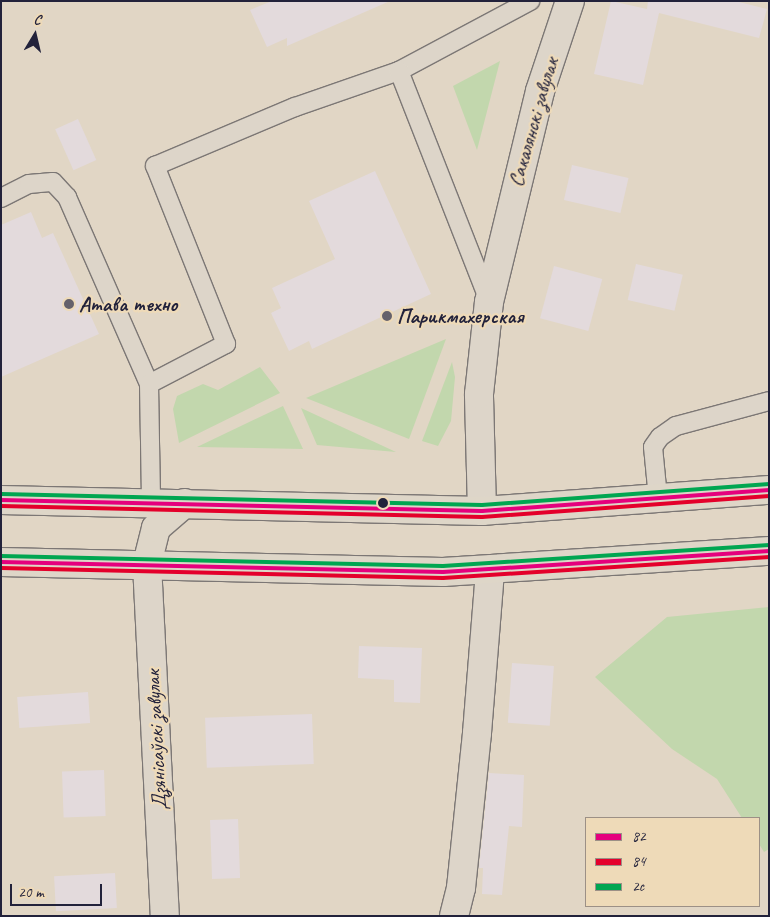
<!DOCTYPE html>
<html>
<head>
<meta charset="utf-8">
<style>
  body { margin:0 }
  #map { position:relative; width:770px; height:917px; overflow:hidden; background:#e1d6c5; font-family:Caveat,sans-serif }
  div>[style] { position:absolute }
  .green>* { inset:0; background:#c2d7ad }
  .building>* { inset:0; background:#e3dadc; transform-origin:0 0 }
  .roads { filter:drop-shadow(1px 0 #7c7775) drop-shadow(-1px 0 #7c7775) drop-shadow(0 1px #7c7775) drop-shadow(0 -1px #7c7775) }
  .service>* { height:18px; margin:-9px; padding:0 9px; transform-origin:9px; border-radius:9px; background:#ddd5c9 }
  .minor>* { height:28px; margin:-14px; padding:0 14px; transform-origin:14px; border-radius:14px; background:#ddd5c9 }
  .primary>* { height:28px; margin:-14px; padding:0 14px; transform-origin:14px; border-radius:14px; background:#ded6c8 }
  .bus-1>* { height:4px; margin:-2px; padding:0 2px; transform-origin:2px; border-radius:2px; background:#e5007d }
  .bus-2>* { height:4px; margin:-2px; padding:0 2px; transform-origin:2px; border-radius:2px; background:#e4002b }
  .bus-3>* { height:4px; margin:-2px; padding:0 2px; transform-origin:2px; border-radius:2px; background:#00a651 }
  .dots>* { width:14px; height:14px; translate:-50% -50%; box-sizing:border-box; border:2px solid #eedab8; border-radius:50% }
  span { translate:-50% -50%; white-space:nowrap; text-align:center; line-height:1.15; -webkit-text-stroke:4.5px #eedab8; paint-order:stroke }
  .street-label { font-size:21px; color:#22223b }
  .poi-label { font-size:21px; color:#22223b; font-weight:700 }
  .left { translate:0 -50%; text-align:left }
  .frame { position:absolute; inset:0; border:2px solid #22223b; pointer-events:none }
  .legend { position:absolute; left:585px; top:817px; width:175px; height:90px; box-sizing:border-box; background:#eedab8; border:1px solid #9c9086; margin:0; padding:6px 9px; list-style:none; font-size:15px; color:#22223b }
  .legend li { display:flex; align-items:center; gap:10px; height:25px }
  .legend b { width:25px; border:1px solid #9c9086 }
  .north { position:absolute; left:10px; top:10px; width:50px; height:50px; -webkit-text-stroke:4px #eedab8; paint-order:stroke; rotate:9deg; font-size:14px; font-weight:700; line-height:20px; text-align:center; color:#22223b }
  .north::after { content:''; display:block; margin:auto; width:18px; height:22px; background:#22223b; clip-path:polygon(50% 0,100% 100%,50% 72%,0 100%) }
  .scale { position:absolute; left:10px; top:884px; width:92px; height:22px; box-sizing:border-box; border:2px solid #22223b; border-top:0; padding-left:6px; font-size:15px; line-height:18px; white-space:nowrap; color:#22223b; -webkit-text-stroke:4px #eedab8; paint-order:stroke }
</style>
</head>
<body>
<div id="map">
  <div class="green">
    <i style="clip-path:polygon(500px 61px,477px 150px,453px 86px)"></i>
    <i style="clip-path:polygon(446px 339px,409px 439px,306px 398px)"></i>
    <i style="clip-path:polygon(452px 362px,455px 377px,451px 421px,438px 446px,422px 441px)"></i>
    <i style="clip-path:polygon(260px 367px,280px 393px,179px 443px,173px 409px,177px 396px,203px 384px,218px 390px)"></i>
    <i style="clip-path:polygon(283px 406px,303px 449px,197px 447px)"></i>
    <i style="clip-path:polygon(301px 408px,396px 452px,317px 445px)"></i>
    <i style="clip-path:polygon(769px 607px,769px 849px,764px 852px,759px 844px,759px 818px,742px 818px,717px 779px,672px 749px,595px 677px,667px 617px)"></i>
  </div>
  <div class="building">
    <i style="clip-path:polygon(272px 1px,390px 1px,287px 46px,287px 38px,267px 47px,250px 10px)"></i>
    <i style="clip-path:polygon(611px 1px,647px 9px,648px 1px,735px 1px,767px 9px,759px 38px,659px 13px,643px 85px,594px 74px)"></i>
    <i style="left:78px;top:119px;width:45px;height:25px;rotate:66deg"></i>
    <i style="left:572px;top:165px;width:58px;height:36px;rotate:13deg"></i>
    <i style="clip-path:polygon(375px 171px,431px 294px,312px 349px,309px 341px,289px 351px,271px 313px,281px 308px,272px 288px,335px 259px,309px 201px)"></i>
    <i style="clip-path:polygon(31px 212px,42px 238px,53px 233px,99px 334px,1px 377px,1px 225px)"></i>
    <i style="left:636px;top:264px;width:48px;height:37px;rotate:13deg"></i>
    <i style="left:554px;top:266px;width:50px;height:54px;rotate:15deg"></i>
    <i style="clip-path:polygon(359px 646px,422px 648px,420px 703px,394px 702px,394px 680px,358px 678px)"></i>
    <i style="left:512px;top:663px;width:42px;height:60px;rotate:4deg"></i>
    <i style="left:88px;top:692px;width:31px;height:71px;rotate:86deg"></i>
    <i style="left:312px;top:714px;width:50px;height:107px;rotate:88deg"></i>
    <i style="left:104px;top:770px;width:46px;height:42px;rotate:88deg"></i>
    <i style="clip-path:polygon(489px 773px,524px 775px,522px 827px,509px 826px,502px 895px,482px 894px,483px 868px,479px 868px)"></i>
    <i style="left:238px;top:819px;width:59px;height:28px;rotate:88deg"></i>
    <i style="left:115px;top:873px;width:35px;height:61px;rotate:87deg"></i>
  </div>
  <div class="roads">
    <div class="service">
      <i style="left:399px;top:71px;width:149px;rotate:-28.1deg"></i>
      <i style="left:1px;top:198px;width:31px;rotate:-27deg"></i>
      <i style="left:29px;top:184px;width:24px;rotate:-5deg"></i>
      <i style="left:53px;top:182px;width:21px;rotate:47deg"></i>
      <i style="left:67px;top:197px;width:204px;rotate:66.3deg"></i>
      <i style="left:149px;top:384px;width:118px;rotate:89deg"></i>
      <i style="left:149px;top:384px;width:87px;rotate:-27.5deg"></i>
      <i style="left:226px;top:344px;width:192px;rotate:-111.7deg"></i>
      <i style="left:155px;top:166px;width:152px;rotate:-22.9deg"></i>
      <i style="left:295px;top:107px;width:110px;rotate:-19.1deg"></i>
      <i style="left:399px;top:71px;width:247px;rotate:68.6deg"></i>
      <i style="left:658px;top:498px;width:51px;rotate:-95.6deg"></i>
      <i style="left:653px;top:447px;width:12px;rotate:-55deg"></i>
      <i style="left:660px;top:437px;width:19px;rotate:-35deg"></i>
      <i style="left:676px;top:426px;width:96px;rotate:-15deg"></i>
    </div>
    <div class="minor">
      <i style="left:482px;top:511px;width:117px;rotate:-91.5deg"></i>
      <i style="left:479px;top:394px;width:93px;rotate:-83.8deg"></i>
      <i style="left:489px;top:302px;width:217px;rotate:-76.4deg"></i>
      <i style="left:540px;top:91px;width:95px;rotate:-71.6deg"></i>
      <i style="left:147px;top:564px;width:352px;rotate:87.1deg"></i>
      <i style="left:454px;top:916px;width:29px;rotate:-76deg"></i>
      <i style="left:461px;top:888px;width:156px;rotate:-84.1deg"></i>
      <i style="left:477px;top:733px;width:164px;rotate:-85.4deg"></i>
    </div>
    <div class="primary">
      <i style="left:1px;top:500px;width:481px;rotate:1.3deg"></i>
      <i style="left:482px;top:511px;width:288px;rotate:-4.2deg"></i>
      <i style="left:1px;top:562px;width:442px;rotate:1.3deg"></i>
      <i style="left:443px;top:572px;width:327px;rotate:-3.7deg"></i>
      <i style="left:147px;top:564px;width:37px;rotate:-76deg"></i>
      <i style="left:156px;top:528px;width:38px;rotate:-41deg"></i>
    </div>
  </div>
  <div class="bus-1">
    <i style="left:1px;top:500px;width:481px;rotate:1.3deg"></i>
    <i style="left:482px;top:511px;width:288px;rotate:-4.2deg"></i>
    <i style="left:1px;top:562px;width:442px;rotate:1.3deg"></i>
    <i style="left:443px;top:572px;width:327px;rotate:-3.7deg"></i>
  </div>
  <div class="bus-2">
    <i style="left:1px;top:506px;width:481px;rotate:1.3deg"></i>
    <i style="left:482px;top:517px;width:288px;rotate:-4.2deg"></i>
    <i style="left:1px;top:568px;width:442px;rotate:1.3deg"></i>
    <i style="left:443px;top:578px;width:327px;rotate:-3.7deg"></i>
  </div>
  <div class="bus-3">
    <i style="left:1px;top:494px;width:481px;rotate:1.3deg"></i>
    <i style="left:482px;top:505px;width:288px;rotate:-4.2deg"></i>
    <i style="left:1px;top:556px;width:442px;rotate:1.3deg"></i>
    <i style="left:443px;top:566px;width:327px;rotate:-3.7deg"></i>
  </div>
  <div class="dots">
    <i style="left:69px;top:304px;background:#65616b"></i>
    <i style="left:387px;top:316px;background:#65616b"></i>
    <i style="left:383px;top:503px;background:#22223b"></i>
  </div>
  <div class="street-label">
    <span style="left:533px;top:122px;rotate:-74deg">Сакалянскі завулак</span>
    <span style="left:156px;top:740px;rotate:-93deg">Дзянісаўскі завулак</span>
  </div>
  <div class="poi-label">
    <span class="left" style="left:79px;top:304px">Атава техно</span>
    <span class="left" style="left:397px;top:316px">Парикмахерская</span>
  </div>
  <div class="frame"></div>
  <ul class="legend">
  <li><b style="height:6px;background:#e5007d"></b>82</li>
  <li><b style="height:6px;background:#e4002b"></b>84</li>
  <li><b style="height:6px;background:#00a651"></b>2с</li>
  </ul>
  <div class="north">С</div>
  <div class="scale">20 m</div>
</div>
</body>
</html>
